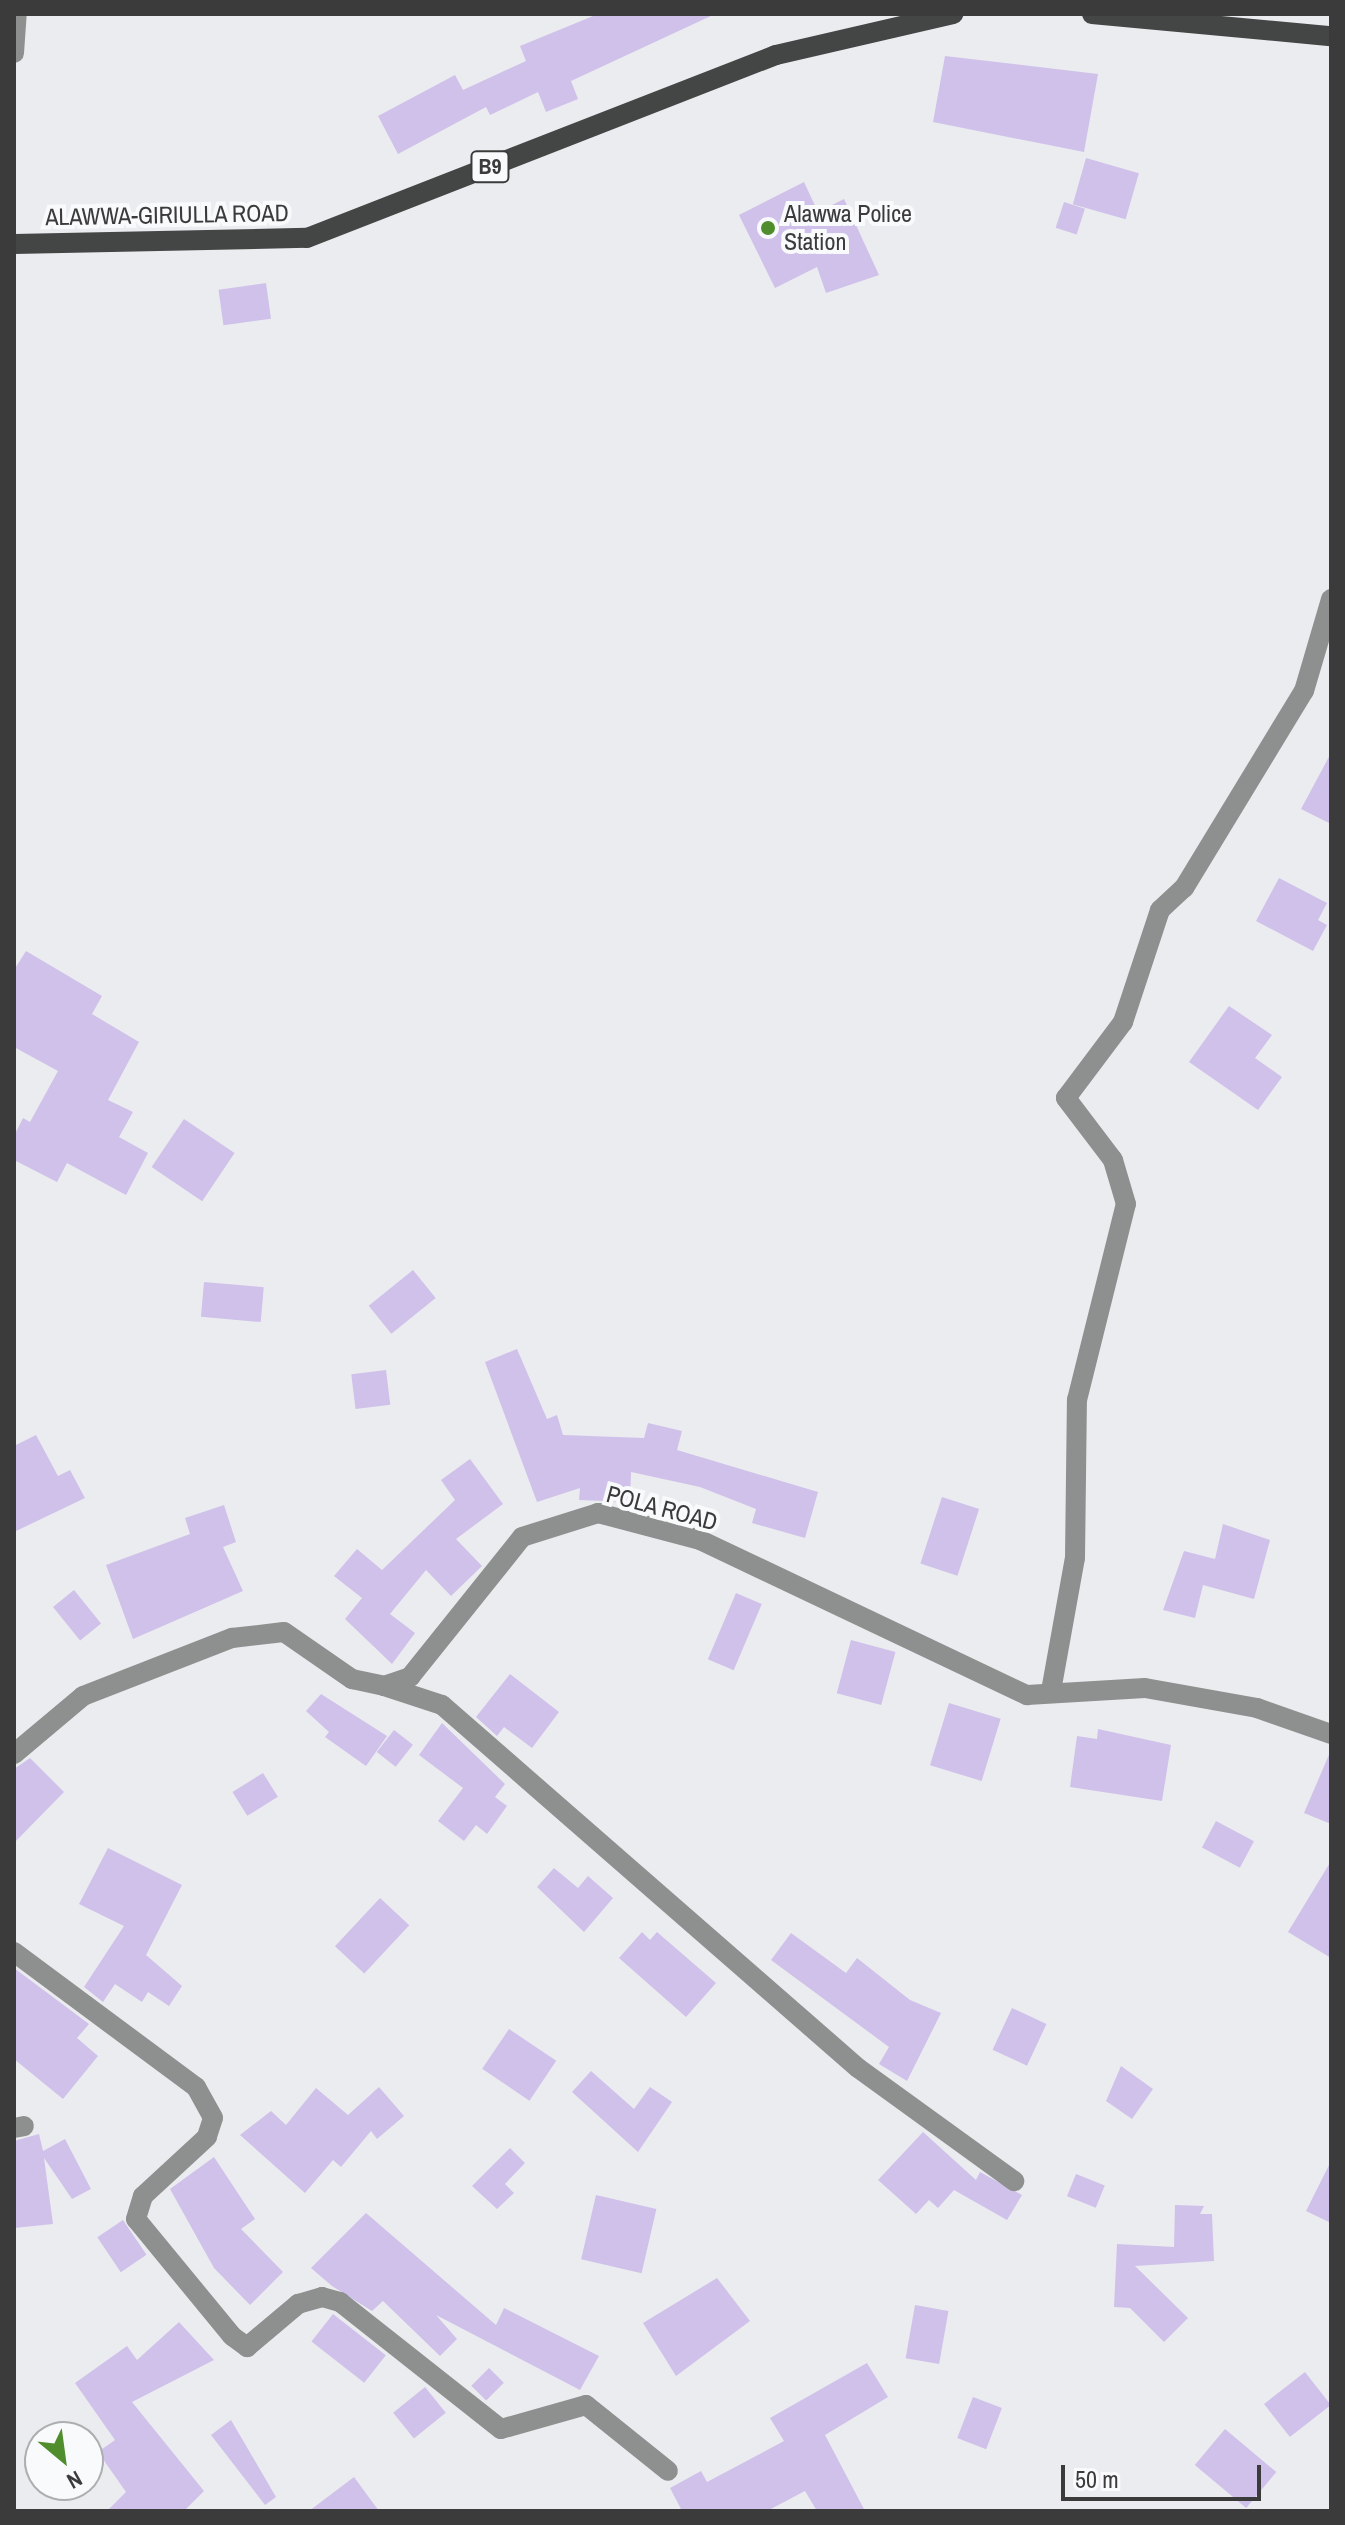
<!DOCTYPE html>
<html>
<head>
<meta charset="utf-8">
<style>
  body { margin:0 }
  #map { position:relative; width:1345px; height:2525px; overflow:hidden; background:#ebecef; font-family:"Archivo Narrow",sans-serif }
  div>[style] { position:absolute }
  .building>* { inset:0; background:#d0c1ea; transform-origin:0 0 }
  .minor>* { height:20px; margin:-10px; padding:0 10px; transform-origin:10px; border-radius:10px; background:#8e908f }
  .major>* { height:20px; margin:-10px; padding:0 10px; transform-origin:10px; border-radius:10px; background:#444645 }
  .dots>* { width:22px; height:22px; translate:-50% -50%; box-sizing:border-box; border:4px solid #f8fafc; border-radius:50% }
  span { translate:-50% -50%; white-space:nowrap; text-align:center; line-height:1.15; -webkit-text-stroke:8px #f8fafc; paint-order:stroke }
  .shield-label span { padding:2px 6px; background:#f8fafc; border:2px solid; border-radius:6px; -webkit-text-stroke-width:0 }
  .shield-label { font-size:22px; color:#3b3b3c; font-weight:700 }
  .poi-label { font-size:24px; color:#3b3b3c }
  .left { translate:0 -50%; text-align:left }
  .street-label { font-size:24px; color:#3b3b3c }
  .frame { position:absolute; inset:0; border:16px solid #3b3b3c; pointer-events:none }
  .north { position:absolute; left:24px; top:2421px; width:80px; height:80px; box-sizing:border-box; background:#f8fafc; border:2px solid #acaeaf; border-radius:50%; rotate:151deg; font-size:22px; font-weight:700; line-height:32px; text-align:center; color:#3b3b3c }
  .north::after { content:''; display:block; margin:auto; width:28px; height:36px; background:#508d2d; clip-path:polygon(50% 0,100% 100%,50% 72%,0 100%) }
  .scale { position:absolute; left:1061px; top:2465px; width:200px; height:36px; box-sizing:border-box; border:4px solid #3b3b3c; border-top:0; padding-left:10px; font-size:24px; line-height:28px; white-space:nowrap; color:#3b3b3c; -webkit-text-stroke:6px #f8fafc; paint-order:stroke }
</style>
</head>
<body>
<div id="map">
  <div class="building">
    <i style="clip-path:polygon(598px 14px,713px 15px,571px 81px,578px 99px,546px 112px,538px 92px,490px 115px,486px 107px,398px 154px,378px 116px,455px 75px,463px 90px,526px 61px,520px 46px)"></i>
    <i style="clip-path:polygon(945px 56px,1098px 74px,1084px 152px,933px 122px)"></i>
    <i style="left:1086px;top:158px;width:55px;height:48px;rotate:16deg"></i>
    <i style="clip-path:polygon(804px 182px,818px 212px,844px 199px,879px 275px,826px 293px,817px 267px,775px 288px,739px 215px)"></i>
    <i style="left:1064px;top:202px;width:22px;height:27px;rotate:18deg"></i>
    <i style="left:266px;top:283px;width:36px;height:48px;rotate:82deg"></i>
    <i style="clip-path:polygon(1331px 753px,1331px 824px,1301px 809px)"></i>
    <i style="clip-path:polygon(1279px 878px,1327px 903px,1318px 920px,1327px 925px,1313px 951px,1256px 921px)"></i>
    <i style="clip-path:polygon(26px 951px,102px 996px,92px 1014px,139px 1042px,108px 1100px,133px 1112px,119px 1137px,148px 1153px,126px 1195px,67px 1163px,57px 1182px,14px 1160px,14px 1136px,23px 1118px,30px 1122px,58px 1071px,14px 1047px,14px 970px)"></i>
    <i style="clip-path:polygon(1229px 1006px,1272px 1035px,1255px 1058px,1282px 1077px,1258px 1110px,1189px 1062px)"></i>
    <i style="left:184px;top:1119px;width:61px;height:58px;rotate:34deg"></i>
    <i style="left:413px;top:1270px;width:36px;height:57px;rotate:51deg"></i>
    <i style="left:204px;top:1282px;width:60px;height:35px;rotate:5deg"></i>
    <i style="clip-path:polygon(517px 1349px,547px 1419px,557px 1415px,563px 1435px,644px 1438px,648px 1423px,682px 1431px,677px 1450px,818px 1492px,805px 1538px,752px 1523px,756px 1509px,700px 1487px,631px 1472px,630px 1502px,579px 1500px,580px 1488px,537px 1502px,485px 1362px)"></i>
    <i style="left:386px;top:1370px;width:35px;height:35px;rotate:83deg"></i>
    <i style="clip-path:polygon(36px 1435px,58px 1476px,70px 1470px,85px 1498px,14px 1532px,14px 1446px)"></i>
    <i style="clip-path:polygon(470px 1459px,503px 1504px,456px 1539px,482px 1566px,451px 1596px,426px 1570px,390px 1614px,415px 1633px,392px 1664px,345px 1619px,362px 1598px,334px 1576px,357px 1549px,382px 1570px,455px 1500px,441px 1480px)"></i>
    <i style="left:942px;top:1497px;width:39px;height:70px;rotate:18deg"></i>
    <i style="clip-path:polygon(224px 1505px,236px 1542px,223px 1547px,243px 1591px,133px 1639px,106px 1565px,190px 1534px,185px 1518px)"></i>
    <i style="clip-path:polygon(1223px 1524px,1270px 1540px,1254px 1599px,1203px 1585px,1195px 1618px,1163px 1610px,1184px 1551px,1215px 1559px)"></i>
    <i style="left:74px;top:1590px;width:43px;height:27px;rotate:51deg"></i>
    <i style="left:736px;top:1593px;width:28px;height:72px;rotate:23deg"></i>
    <i style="left:851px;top:1640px;width:46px;height:55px;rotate:15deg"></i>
    <i style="clip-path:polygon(510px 1674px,559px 1712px,532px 1748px,504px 1727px,497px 1736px,476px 1717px)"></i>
    <i style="clip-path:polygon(321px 1694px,387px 1736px,366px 1766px,325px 1737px,329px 1732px,306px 1711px)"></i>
    <i style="left:949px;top:1703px;width:54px;height:65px;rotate:17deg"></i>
    <i style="clip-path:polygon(442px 1723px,505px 1784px,495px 1797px,507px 1806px,487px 1834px,476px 1825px,464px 1841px,438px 1821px,463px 1788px,419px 1755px)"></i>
    <i style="clip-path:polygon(1098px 1729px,1171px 1745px,1162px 1801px,1070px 1787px,1077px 1736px,1097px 1739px)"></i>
    <i style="left:394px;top:1730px;width:24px;height:28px;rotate:38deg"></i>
    <i style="clip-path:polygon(1331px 1750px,1331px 1824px,1304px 1813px)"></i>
    <i style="clip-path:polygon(30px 1758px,64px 1792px,14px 1843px,14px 1769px)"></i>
    <i style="left:263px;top:1773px;width:28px;height:36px;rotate:58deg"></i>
    <i style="left:1216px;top:1821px;width:43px;height:30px;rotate:28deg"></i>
    <i style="clip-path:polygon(108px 1848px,182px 1885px,146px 1955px,182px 1986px,169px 2006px,148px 1992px,142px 2002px,115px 1984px,103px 2002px,84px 1987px,124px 1926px,79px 1904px)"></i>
    <i style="clip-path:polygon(1331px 1861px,1331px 1958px,1288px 1932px)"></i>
    <i style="clip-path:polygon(554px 1868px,578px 1888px,588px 1876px,613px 1898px,584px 1932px,537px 1887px)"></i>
    <i style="left:380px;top:1898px;width:40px;height:66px;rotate:43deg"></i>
    <i style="clip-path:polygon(642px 1932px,650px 1940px,657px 1932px,716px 1983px,686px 2017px,619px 1958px)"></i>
    <i style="clip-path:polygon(791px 1933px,846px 1973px,857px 1958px,910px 2000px,941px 2013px,907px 2081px,879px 2064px,889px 2047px,771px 1960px)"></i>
    <i style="clip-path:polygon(14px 1968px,89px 2024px,77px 2038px,98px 2056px,63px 2099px,14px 2059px)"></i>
    <i style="left:1012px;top:2008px;width:38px;height:46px;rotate:25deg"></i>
    <i style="left:509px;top:2029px;width:57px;height:48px;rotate:34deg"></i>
    <i style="clip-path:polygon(1121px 2066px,1153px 2089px,1132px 2119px,1106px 2101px)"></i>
    <i style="clip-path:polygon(591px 2071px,634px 2109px,650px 2087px,672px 2102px,638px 2152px,572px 2092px)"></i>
    <i style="clip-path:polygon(379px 2087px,404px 2116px,377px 2139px,371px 2131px,341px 2167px,333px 2160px,305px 2193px,240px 2135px,271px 2111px,286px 2125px,316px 2088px,348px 2115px)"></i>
    <i style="clip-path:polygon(923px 2132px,976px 2180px,980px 2172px,1022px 2195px,1007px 2220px,954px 2190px,938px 2208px,929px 2200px,916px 2214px,878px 2180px)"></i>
    <i style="clip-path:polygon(39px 2134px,43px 2151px,65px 2139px,91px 2189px,72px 2199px,44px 2158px,53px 2224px,14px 2228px,14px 2141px)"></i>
    <i style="clip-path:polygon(510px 2148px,525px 2163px,505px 2184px,514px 2193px,497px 2209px,472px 2186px)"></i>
    <i style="clip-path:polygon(214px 2157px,255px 2219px,241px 2229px,283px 2272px,250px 2305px,214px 2268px,170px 2189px)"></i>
    <i style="clip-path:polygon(1331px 2161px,1331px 2223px,1306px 2211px)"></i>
    <i style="left:1076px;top:2174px;width:31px;height:24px;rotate:22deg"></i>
    <i style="left:596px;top:2195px;width:62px;height:66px;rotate:13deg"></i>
    <i style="clip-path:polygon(1175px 2205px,1204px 2206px,1200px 2214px,1212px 2214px,1214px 2261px,1135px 2266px,1188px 2318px,1164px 2342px,1130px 2308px,1114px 2307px,1117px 2244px,1174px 2247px)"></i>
    <i style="clip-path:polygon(366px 2213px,496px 2325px,504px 2308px,599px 2356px,580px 2390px,436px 2315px,457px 2339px,440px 2356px,383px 2301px,372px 2311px,332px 2286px,311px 2268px)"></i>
    <i style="left:123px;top:2220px;width:42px;height:31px;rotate:56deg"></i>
    <i style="clip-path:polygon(717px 2278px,750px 2321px,676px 2376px,643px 2323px)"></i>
    <i style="left:915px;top:2305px;width:34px;height:54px;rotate:10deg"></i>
    <i style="left:333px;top:2314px;width:67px;height:35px;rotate:38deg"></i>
    <i style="clip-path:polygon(179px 2322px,214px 2360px,132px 2402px,204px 2491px,184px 2511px,107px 2511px,126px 2492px,98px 2452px,115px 2440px,75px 2383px,127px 2346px,137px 2360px)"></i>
    <i style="clip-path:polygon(867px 2363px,888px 2397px,825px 2435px,865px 2511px,817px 2511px,805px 2491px,767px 2511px,682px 2511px,670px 2488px,701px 2471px,707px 2482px,784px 2441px,770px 2418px)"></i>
    <i style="left:489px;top:2368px;width:21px;height:25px;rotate:45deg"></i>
    <i style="left:1305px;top:2372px;width:42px;height:52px;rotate:52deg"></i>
    <i style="left:425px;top:2387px;width:33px;height:41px;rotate:51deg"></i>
    <i style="left:973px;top:2397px;width:31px;height:44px;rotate:21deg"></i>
    <i style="clip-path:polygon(231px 2420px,276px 2497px,265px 2505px,211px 2435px)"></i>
    <i style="left:1225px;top:2429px;width:67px;height:47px;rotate:40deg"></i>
    <i style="clip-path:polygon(354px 2477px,379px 2511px,309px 2511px)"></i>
  </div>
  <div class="minor">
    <i style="left:14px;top:53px;width:39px;rotate:-86deg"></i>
    <i style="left:384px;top:1686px;width:61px;rotate:18.1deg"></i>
    <i style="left:442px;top:1705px;width:552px;rotate:41.11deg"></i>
    <i style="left:858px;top:2068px;width:193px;rotate:35.9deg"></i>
    <i style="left:1051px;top:1691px;width:135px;rotate:-79.8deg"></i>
    <i style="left:1075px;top:1558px;width:158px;rotate:-89.3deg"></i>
    <i style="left:1077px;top:1400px;width:202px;rotate:-76deg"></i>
    <i style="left:1126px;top:1204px;width:46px;rotate:-106.5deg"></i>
    <i style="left:1113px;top:1160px;width:78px;rotate:-127.2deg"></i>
    <i style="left:1066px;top:1098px;width:95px;rotate:-53.1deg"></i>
    <i style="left:1123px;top:1022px;width:118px;rotate:-71.7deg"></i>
    <i style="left:1160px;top:910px;width:33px;rotate:-43deg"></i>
    <i style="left:1184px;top:888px;width:231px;rotate:-58.7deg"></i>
    <i style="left:1304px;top:691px;width:96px;rotate:-73.6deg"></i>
    <i style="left:14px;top:1754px;width:90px;rotate:-40deg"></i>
    <i style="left:83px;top:1696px;width:160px;rotate:-21.3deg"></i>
    <i style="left:232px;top:1638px;width:52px;rotate:-6.6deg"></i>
    <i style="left:284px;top:1632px;width:83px;rotate:34.7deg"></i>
    <i style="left:352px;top:1679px;width:33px;rotate:12deg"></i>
    <i style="left:384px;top:1686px;width:28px;rotate:-19deg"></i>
    <i style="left:410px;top:1677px;width:179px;rotate:-51.3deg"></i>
    <i style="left:522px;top:1537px;width:80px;rotate:-17.5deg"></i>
    <i style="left:598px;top:1513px;width:106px;rotate:14.8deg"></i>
    <i style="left:700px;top:1540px;width:362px;rotate:25.4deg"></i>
    <i style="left:1027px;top:1695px;width:118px;rotate:-3.4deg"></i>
    <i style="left:1145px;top:1688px;width:114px;rotate:10.1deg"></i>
    <i style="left:1257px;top:1708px;width:78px;rotate:19.4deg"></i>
    <i style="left:14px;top:1952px;width:227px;rotate:36.6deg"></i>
    <i style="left:196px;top:2087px;width:35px;rotate:61deg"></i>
    <i style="left:213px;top:2118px;width:20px;rotate:108deg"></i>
    <i style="left:207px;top:2137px;width:87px;rotate:137.3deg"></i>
    <i style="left:143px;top:2196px;width:24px;rotate:107deg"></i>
    <i style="left:136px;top:2219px;width:151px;rotate:50.6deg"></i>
    <i style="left:232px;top:2336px;width:19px;rotate:36deg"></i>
    <i style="left:247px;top:2347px;width:67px;rotate:-40.1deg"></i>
    <i style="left:298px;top:2304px;width:25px;rotate:-16deg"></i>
    <i style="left:322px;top:2297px;width:19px;rotate:16deg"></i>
    <i style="left:340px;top:2302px;width:205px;rotate:38.3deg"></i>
    <i style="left:501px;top:2429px;width:88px;rotate:-15.8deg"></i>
    <i style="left:586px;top:2405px;width:105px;rotate:38.8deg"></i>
    <i style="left:14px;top:2128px;width:10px;rotate:-11deg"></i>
  </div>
  <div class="major">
    <i style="left:1092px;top:14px;width:240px;rotate:5.3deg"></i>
    <i style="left:14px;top:244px;width:293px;rotate:-1.2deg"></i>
    <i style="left:307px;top:238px;width:503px;rotate:-21.32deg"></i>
    <i style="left:776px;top:55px;width:182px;rotate:-13deg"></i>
  </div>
  <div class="dots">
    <i style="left:768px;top:228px;background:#508d2d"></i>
  </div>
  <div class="shield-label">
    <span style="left:490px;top:167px">B9</span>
  </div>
  <div class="poi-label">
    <span class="left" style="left:784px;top:228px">Alawwa Police<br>Station</span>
  </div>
  <div class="street-label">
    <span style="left:167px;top:215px;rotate:-1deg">ALAWWA-GIRIULLA ROAD</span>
    <span style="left:662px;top:1508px;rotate:15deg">POLA ROAD</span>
  </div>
  <div class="frame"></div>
  <div class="north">N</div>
  <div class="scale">50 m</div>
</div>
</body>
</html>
